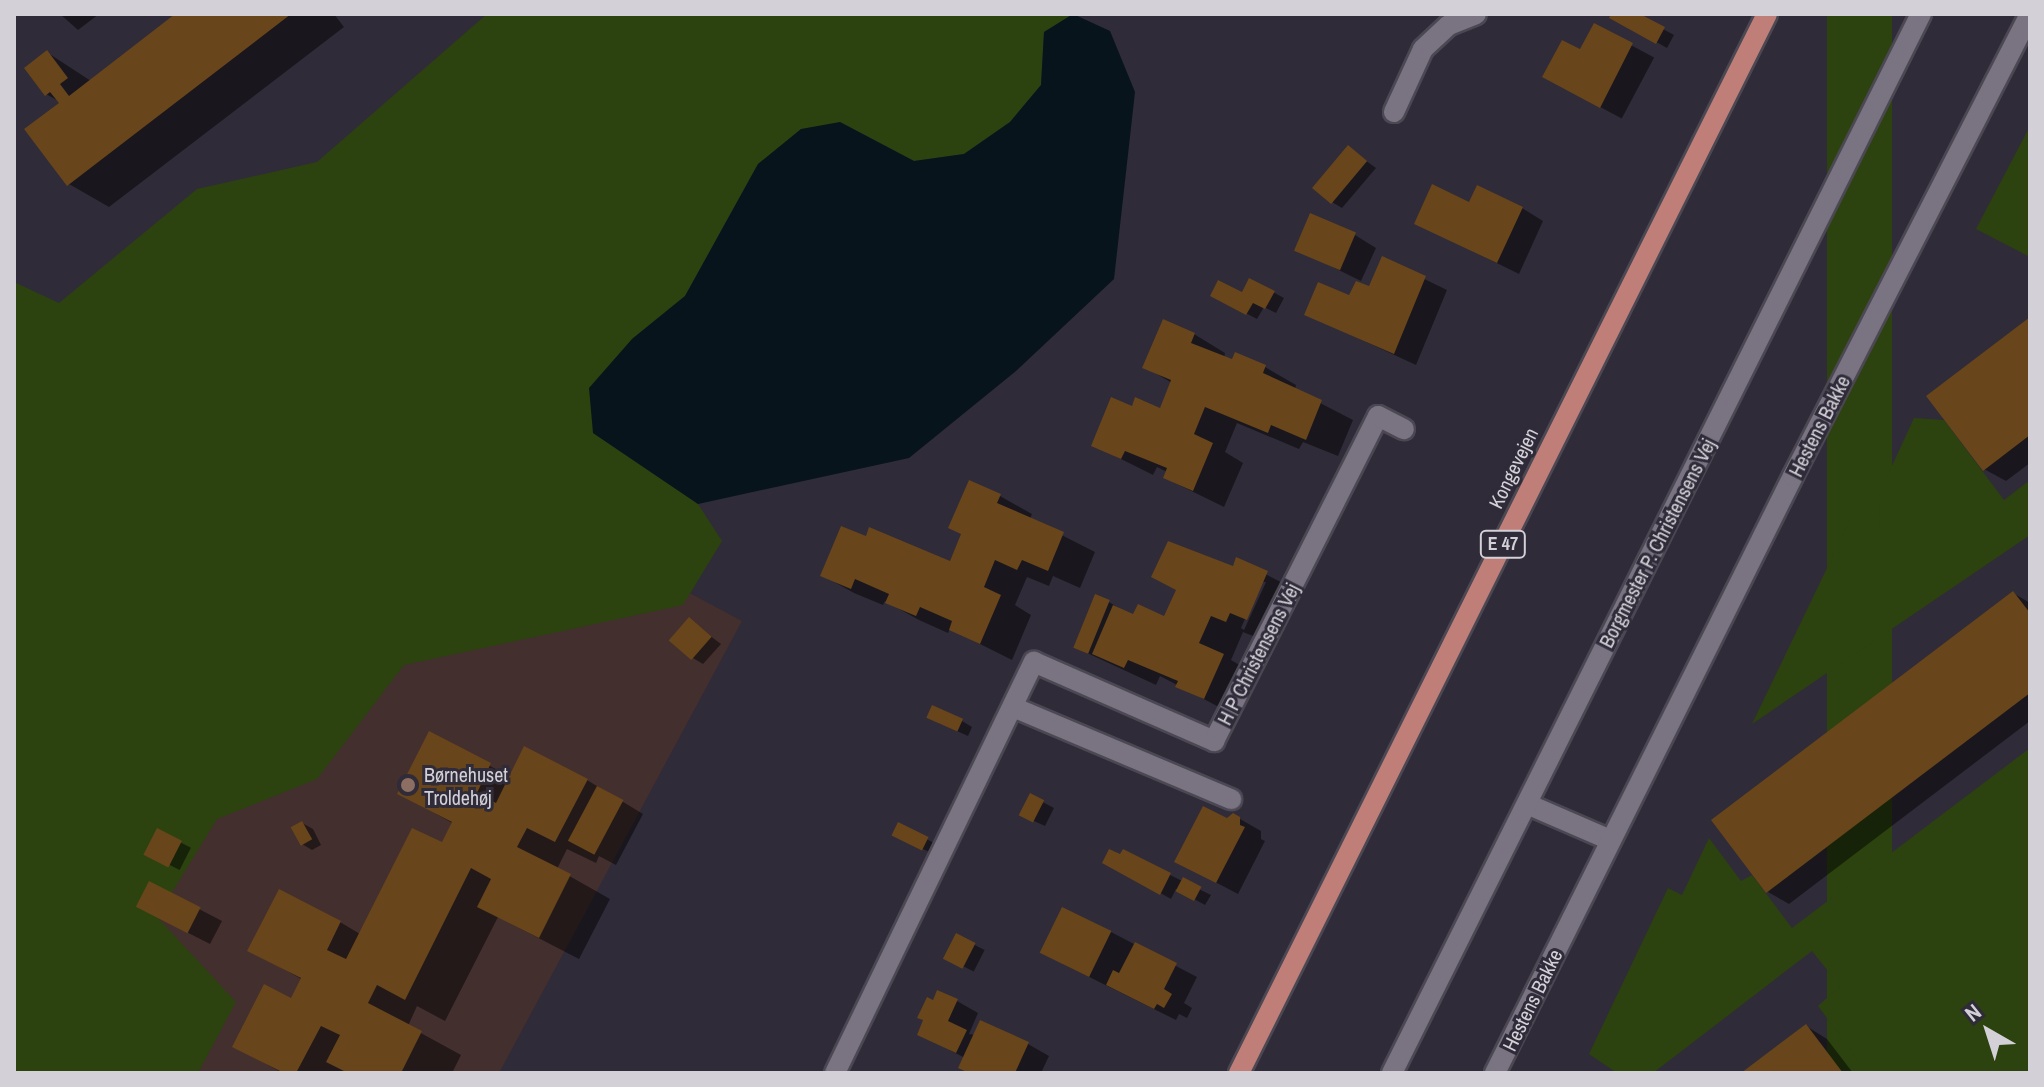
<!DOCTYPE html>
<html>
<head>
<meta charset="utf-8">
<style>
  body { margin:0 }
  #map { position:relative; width:2044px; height:1087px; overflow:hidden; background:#2f2b38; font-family:"Archivo Narrow",sans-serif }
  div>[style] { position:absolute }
  .education>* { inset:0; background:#432f2e }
  .green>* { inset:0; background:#2c430f; transform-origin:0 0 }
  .water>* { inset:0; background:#07141b }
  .shadow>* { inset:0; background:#0007; transform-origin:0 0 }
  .building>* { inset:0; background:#68451a; transform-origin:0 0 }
  .roads { filter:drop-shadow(2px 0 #4c4853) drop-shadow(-2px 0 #4c4853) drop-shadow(0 2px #4c4853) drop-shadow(0 -2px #4c4853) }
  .minor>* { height:20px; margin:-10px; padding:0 10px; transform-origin:10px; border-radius:10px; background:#797382 }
  .major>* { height:20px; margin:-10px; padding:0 10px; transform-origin:10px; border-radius:10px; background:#c07e78 }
  .dots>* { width:22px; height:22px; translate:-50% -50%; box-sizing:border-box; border:4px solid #2f2b38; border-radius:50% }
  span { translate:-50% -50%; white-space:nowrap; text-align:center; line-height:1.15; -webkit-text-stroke:6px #2f2b38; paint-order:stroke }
  .shield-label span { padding:2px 6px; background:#2f2b38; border:2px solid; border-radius:6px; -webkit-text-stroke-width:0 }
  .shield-label { font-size:18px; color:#d3d0d8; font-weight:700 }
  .street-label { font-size:20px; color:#d3d0d8 }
  .poi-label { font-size:20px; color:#d3d0d8 }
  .left { translate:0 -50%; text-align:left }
  .frame { position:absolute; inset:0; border:16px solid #d3d0d8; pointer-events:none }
  .north { position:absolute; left:1948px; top:991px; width:80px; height:80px; -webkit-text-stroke:6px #2f2b38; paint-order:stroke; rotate:321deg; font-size:22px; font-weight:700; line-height:32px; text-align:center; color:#d3d0d8 }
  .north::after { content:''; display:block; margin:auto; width:28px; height:36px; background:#d3d0d8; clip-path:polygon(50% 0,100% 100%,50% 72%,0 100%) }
</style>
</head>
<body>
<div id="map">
  <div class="education">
    <i style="clip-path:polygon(669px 582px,742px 621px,499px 1073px,152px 1073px,105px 877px,221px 693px)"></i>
  </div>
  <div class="green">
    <i style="clip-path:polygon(487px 14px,1073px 14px,1044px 32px,1041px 85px,1010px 122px,964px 154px,914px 161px,840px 122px,758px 164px,685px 296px,632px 339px,593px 433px,698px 504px,722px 541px,683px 605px,404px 665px,317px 779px,217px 819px,157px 917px,236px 1002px,198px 1073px,14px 1073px,14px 282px,59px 303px,197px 189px,317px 162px)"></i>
    <i style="left:1827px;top:14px;width:65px;height:1183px"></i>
    <i style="clip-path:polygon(2030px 126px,2030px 257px,1976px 229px)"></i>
    <i style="clip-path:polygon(1914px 418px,1944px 420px,2004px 500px,2030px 480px,2030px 535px,1752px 724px,1851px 518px,1880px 532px,1879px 494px)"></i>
    <i style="clip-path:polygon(2030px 748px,2030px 1073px,1843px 1073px,1858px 1060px,1818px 1006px,1840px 986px,1812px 951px,1653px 1073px,1617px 1073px,1589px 1054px,1668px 888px,1682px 895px,1709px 838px,1741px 881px,1752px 875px,1792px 928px)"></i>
  </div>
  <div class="water">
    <i style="clip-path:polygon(1073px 14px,1110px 31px,1135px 92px,1114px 279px,1016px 371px,909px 458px,698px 504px,593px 433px,589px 388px,632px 339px,685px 296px,758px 164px,801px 129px,840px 122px,914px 161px,964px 154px,1010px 122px,1041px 85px,1044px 32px)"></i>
  </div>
  <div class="shadow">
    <i style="clip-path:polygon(60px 14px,99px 14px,78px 30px)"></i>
    <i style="clip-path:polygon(179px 14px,334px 14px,344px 27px,109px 207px,69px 184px,62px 103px,46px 94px,48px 53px,91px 81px)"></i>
    <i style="clip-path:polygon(1613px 14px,1635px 14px,1674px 35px,1667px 48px,1612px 17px)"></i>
    <i style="left:1595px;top:26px;width:67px;height:69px;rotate:28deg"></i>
    <i style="clip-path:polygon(1348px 148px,1376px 168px,1342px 208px,1332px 202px)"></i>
    <i style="clip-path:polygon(1470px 204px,1522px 208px,1543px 221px,1519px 274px,1416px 223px)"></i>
    <i style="clip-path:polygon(1355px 235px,1376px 248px,1361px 281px,1296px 249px)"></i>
    <i style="clip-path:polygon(1383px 259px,1447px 290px,1416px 365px,1306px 314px,1370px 289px)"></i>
    <i style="clip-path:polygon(1250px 280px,1284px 298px,1276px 313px,1264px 307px,1257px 319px,1223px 301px,1243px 295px)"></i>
    <i style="clip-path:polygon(2030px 320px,2030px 463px,2006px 481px,1984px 469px)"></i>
    <i style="clip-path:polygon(1194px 334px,1225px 353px,1224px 358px,1265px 367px,1296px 385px,1295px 390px,1353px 420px,1338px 456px,1303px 442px,1299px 449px,1237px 423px,1225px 452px,1243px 463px,1224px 507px,1165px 478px,1167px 472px,1157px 467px,1153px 475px,1093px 445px,1133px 408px,1161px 410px,1172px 383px,1145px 367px)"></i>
    <i style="clip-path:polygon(970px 482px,1000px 496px,1032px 514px,1030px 519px,1095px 552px,1080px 588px,1053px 576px,1049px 586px,1027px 577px,1015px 605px,1031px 615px,1012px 660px,950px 629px,948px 633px,919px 620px,885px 601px,883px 605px,854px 593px,822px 575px,951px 564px,963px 535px)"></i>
    <i style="clip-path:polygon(evenodd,1238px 560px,1298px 591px,1278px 636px,1262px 629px,1258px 638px,1243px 632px,1231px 660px,1255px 674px,1236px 716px,1160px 676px,1156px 685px,1085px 652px,1109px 602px,1134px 617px,1166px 618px,1234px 569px,1238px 560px,1261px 582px,1266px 582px,1244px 630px,1241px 628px,1261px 582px)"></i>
    <i style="clip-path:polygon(2013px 593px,2030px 603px,2030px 721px,1789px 904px,1768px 892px)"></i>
    <i style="clip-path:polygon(689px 620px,721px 644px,703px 664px,693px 658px)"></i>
    <i style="clip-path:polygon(962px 721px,972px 727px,968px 736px,939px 723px)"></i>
    <i style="clip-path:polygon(429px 734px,511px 777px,587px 780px,643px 814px,616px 865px,599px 856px,596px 863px,567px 849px,557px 869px,610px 899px,579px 959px,498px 917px,445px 1021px,417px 1006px,408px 1026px,461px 1055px,452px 1073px,282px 1073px,235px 1046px,292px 1001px,303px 980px,250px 950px,340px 922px,360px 934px,443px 845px,454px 824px,399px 793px)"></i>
    <i style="clip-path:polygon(1031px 796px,1054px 808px,1045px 826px,1032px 820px)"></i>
    <i style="clip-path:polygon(1233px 815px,1261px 831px,1261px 839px,1265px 841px,1238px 894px,1198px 873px)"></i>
    <i style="clip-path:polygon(302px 823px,313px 829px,321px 845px,312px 850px,302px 844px)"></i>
    <i style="clip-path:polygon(899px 825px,938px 845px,934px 854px,905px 841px)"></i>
    <i style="left:158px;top:831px;width:37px;height:25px;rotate:27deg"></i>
    <i style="clip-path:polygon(1105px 862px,1170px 875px,1211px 895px,1205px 905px,1176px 889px,1171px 899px)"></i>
    <i style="clip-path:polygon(149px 883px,222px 921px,210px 944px,159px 918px)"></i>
    <i style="clip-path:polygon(1111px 932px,1197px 977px,1184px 1003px,1192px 1008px,1187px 1018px,1179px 1014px,1176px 1020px,1063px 964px)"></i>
    <i style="left:957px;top:936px;width:31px;height:24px;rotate:27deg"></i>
    <i style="clip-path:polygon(957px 1001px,978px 1013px,969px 1034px,1028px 1044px,1049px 1056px,1041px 1073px,971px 1073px,965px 1058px,919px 1034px,934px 1002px)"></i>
    <i style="clip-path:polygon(1806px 1026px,1827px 1039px,1853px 1073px,1744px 1073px)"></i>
  </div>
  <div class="building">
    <i style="clip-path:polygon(175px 14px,291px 14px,67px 186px,24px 129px,59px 103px,50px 92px,45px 96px,24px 68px,47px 50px,68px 78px,60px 84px,69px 96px)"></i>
    <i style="clip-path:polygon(1611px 14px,1640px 14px,1665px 27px,1656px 44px,1609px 18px)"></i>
    <i style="clip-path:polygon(1594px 23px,1633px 43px,1600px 108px,1542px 77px,1562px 40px,1580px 49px)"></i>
    <i style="left:1348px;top:145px;width:25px;height:56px;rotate:40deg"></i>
    <i style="clip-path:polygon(1432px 184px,1469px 202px,1477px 185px,1523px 207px,1497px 263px,1414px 224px)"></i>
    <i style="left:1310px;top:213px;width:50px;height:41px;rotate:23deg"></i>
    <i style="clip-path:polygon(1382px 256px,1426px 276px,1394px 354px,1304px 315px,1318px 282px,1349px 295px,1356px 281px,1369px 286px)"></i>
    <i style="clip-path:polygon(1249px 278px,1275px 291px,1265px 309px,1253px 303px,1246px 315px,1210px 296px,1218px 280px,1242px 292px)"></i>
    <i style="clip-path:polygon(2030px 317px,2030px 435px,1983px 471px,1926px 396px)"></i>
    <i style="clip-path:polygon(1163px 319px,1195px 333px,1191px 343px,1232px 359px,1235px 352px,1266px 365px,1263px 373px,1322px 400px,1306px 440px,1271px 425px,1268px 433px,1205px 407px,1194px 434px,1213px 443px,1193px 491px,1163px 478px,1167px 468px,1125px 451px,1121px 459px,1091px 446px,1111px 397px,1132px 406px,1135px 397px,1160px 408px,1171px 380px,1142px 368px)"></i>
    <i style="clip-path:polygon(969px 480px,1001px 494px,997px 503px,1064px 532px,1048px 571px,1022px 560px,1017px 570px,995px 560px,984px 587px,1001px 595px,980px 644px,949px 630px,952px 621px,920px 607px,916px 616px,885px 603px,889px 594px,855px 579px,851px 589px,820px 576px,841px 526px,866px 536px,869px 527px,950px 561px,961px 534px,948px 528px)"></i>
    <i style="clip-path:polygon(1168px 541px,1233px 566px,1236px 557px,1268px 571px,1247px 620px,1230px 613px,1226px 622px,1211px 616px,1199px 643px,1224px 654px,1204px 699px,1175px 687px,1178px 681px,1128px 660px,1124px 668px,1092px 654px,1113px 605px,1133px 614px,1138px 604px,1164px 616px,1176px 590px,1151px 577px)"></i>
    <i style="clip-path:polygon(2013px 591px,2030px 613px,2030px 693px,1766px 893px,1711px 820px)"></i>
    <i style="left:1095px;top:594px;width:16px;height:58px;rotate:22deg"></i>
    <i style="left:689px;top:617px;width:30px;height:31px;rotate:41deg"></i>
    <i style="left:932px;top:705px;width:34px;height:14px;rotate:24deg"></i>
    <i style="clip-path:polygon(429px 731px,491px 763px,477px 793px,496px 803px,524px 746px,588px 779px,555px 842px,527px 828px,517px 847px,571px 874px,539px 938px,477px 907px,491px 879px,471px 868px,405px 1000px,377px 985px,368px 1003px,422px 1031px,401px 1073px,348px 1073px,326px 1062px,340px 1035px,321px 1026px,296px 1073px,284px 1073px,232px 1047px,264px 984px,291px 998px,301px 978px,247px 951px,279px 889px,341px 921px,327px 950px,346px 959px,412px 828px,442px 842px,452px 822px,397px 794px)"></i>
    <i style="left:597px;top:786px;width:30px;height:62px;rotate:28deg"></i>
    <i style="left:1030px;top:793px;width:16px;height:25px;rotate:27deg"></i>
    <i style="clip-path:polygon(1203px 806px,1227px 818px,1233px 813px,1240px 817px,1240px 825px,1245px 827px,1216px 883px,1174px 862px)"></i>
    <i style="left:302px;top:821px;width:21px;height:13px;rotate:61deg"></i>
    <i style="left:898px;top:822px;width:34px;height:15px;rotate:26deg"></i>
    <i style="left:157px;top:828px;width:28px;height:30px;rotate:27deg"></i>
    <i style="clip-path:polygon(1109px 849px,1120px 854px,1123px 849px,1171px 873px,1160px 895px,1102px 863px)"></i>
    <i style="left:1183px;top:877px;width:21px;height:16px;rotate:28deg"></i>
    <i style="left:149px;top:881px;width:58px;height:29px;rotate:27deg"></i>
    <i style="left:1062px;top:907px;width:55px;height:51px;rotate:26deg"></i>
    <i style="left:956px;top:933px;width:22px;height:29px;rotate:27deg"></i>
    <i style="clip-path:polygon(1135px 942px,1177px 963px,1164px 989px,1172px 994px,1164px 1008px,1157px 1004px,1154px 1009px,1106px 985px,1113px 970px,1119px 973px)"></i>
    <i style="clip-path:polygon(937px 990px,958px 999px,948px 1021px,967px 1030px,956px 1053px,917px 1035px,923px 1020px,917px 1018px,927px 997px,933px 1000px)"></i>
    <i style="clip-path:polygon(980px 1020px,1029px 1042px,1015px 1073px,969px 1073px,958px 1068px)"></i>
    <i style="clip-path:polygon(1806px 1024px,1843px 1073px,1741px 1073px)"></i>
  </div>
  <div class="roads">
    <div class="minor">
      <i style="left:1394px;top:112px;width:69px;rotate:-65.3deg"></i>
      <i style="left:1423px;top:49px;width:35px;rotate:-43deg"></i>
      <i style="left:1449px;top:25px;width:29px;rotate:-22deg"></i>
      <i style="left:1013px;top:707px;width:237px;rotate:22.9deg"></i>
      <i style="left:1527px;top:804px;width:90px;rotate:23.4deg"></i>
      <i style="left:835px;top:1073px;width:457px;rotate:-64.2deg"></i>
      <i style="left:1034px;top:662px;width:197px;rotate:23.7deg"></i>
      <i style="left:1214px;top:741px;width:364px;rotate:-63.2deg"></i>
      <i style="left:1378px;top:416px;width:29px;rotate:27deg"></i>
      <i style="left:1392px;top:1073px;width:1184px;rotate:-63.46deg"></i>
      <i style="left:1495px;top:1073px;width:667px;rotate:-63.47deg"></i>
      <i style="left:1793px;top:476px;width:519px;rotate:-62.84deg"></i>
    </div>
    <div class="major">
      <i style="left:1239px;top:1073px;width:1183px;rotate:-63.5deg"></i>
    </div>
  </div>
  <div class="dots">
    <i style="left:408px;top:785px;background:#8d6e63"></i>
  </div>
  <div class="shield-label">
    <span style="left:1503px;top:544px">E 47</span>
  </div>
  <div class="street-label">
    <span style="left:1819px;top:426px;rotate:-63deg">Hestens Bakke</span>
    <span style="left:1513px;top:468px;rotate:-64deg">Kongevejen</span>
    <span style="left:1657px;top:543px;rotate:-63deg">Borgmester P. Christensens Vej</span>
    <span style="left:1258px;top:654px;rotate:-63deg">H P Christensens Vej</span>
    <span style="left:1532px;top:1000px;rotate:-64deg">Hestens Bakke</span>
  </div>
  <div class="poi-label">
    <span class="left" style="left:424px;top:786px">Børnehuset<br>Troldehøj</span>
  </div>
  <div class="frame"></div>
  <div class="north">N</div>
</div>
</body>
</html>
